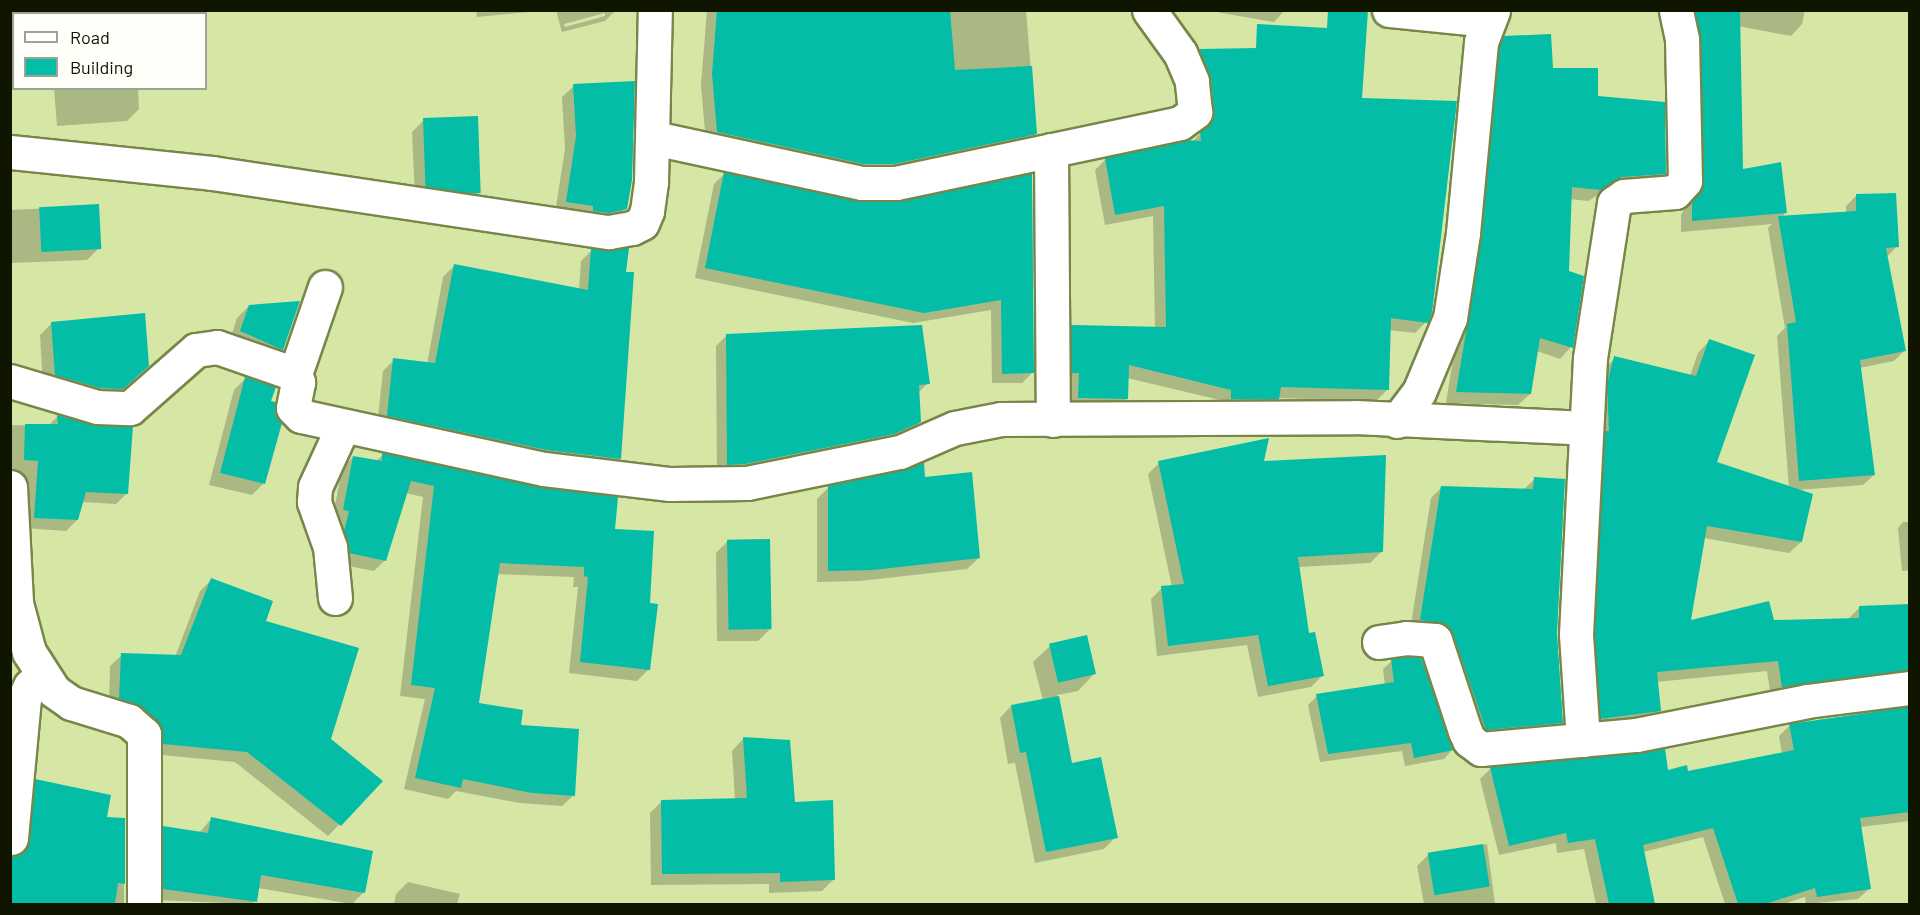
<!DOCTYPE html>
<html>
<head>
<meta charset="utf-8">
<style>
  body { margin:0 }
  #map { position:relative; width:1920px; height:915px; overflow:hidden; background:#d5e6a5; font-family:Barlow,sans-serif }
  div>[style] { position:absolute }
  .shadow>* { inset:0; background:#0003 }
  .building>* { inset:0; background:#04bda6; transform-origin:0 0 }
  .roads { filter:drop-shadow(2px 0 #78864a) drop-shadow(-2px 0 #78864a) drop-shadow(0 2px #78864a) drop-shadow(0 -2px #78864a) }
  .minor>* { height:33px; margin:-16.5px; padding:0 16.5px; transform-origin:16.5px; border-radius:16.5px; background:#fff }
  span { translate:-50% -50%; white-space:nowrap; text-align:center; line-height:1.15; -webkit-text-stroke:6px #fdfff8; paint-order:stroke }
  .frame { position:absolute; inset:0; border:12px solid #101500; pointer-events:none }
  .legend { position:absolute; left:12px; top:12px; width:195px; height:78px; box-sizing:border-box; background:#fdfff8; border:2px solid #9ea195; margin:0; padding:8px 10px; list-style:none; font-size:18px; color:#101500 }
  .legend li { display:flex; align-items:center; gap:12px; height:30px }
  .legend b { width:30px; border:2px solid #9ea195 }
</style>
</head>
<body>
<div id="map">
  <div class="shadow">
    <i style="clip-path:polygon(476px 10px,550px 10px,477px 17px)"></i>
    <i style="clip-path:polygon(evenodd,556px 10px,615px 10px,615px 11px,605px 21px,562px 32px,556px 10px,605px 13px,605px 16px,565px 27px,564px 24px,605px 13px)"></i>
    <i style="clip-path:polygon(707px 10px,1026px 10px,1036px 133px,1025px 145px,882px 175px,706px 143px,701px 85px)"></i>
    <i style="clip-path:polygon(1205px 10px,1285px 10px,1274px 22px)"></i>
    <i style="clip-path:polygon(1676px 10px,1805px 10px,1802px 24px,1791px 36px,1738px 26px,1741px 170px,1786px 212px,1781px 218px,1846px 213px,1846px 206px,1857px 195px,1897px 246px,1886px 258px,1905px 350px,1894px 361px,1859px 368px,1874px 475px,1863px 485px,1797px 490px,1801px 542px,1789px 553px,1704px 538px,1689px 622px,1847px 620px,1859px 608px,1910px 605px,1910px 679px,1771px 698px,1767px 671px,1656px 682px,1660px 710px,1648px 722px,1589px 730px,1584px 646px,1603px 370px,1615px 358px,1690px 376px,1698px 353px,1709px 341px,1715px 463px,1789px 488px,1777px 336px,1785px 328px,1768px 228px,1772px 224px,1681px 232px,1681px 215px,1693px 194px)"></i>
    <i style="clip-path:polygon(1504px 38px,1596px 97px,1665px 173px,1653px 185px,1609px 188px,1588px 201px,1570px 199px,1567px 272px,1571px 347px,1560px 359px,1537px 351px,1530px 394px,1518px 405px,1446px 403px,1471px 247px,1492px 49px)"></i>
    <i style="clip-path:polygon(1200px 51px,1361px 100px,1426px 322px,1415px 333px,1389px 330px,1387px 390px,1376px 401px,1277px 398px,1266px 409px,1220px 409px,1220px 400px,1127px 378px,1127px 399px,1116px 410px,1068px 409px,1061px 338px,1072px 327px,1155px 328px,1153px 216px,1105px 225px,1095px 170px,1106px 159px,1192px 142px,1201px 133px,1203px 122px,1189px 61px)"></i>
    <i style="clip-path:polygon(574px 86px,625px 209px,613px 221px,555px 213px,565px 149px,562px 97px)"></i>
    <i style="clip-path:polygon(54px 88px,138px 88px,139px 109px,127px 121px,57px 126px)"></i>
    <i style="clip-path:polygon(424px 120px,480px 192px,468px 204px,415px 197px,412px 132px)"></i>
    <i style="clip-path:polygon(724px 174px,862px 203px,900px 203px,1031px 175px,1032px 373px,1022px 383px,992px 383px,991px 310px,913px 323px,695px 278px,714px 184px)"></i>
    <i style="clip-path:polygon(97px 206px,99px 248px,87px 260px,10px 263px,10px 210px)"></i>
    <i style="clip-path:polygon(592px 250px,624px 273px,619px 459px,608px 469px,377px 426px,383px 371px,394px 360px,427px 364px,443px 277px,454px 266px,579px 289px,581px 261px)"></i>
    <i style="clip-path:polygon(249px 306px,282px 349px,270px 361px,229px 343px,237px 318px)"></i>
    <i style="clip-path:polygon(52px 323px,136px 378px,110px 400px,43px 386px,40px 335px)"></i>
    <i style="clip-path:polygon(727px 335px,928px 383px,918px 393px,920px 422px,909px 432px,882px 444px,717px 474px,716px 346px)"></i>
    <i style="clip-path:polygon(246px 378px,269px 402px,280px 423px,263px 484px,252px 495px,209px 485px,234px 390px)"></i>
    <i style="clip-path:polygon(58px 416px,127px 493px,116px 504px,81px 502px,77px 520px,66px 531px,24px 528px,10px 485px,10px 425px,48px 426px)"></i>
    <i style="clip-path:polygon(383px 455px,614px 531px,649px 604px,649px 669px,637px 681px,569px 673px,578px 587px,573px 587px,574px 577px,496px 574px,477px 704px,519px 727px,574px 795px,562px 806px,520px 803px,456px 791px,448px 799px,404px 789px,425px 699px,400px 696px,423px 497px,406px 493px,385px 560px,374px 571px,338px 564px,332px 521px,342px 469px,353px 457px,376px 461px)"></i>
    <i style="clip-path:polygon(1262px 462px,1381px 552px,1370px 563px,1298px 567px,1308px 635px,1322px 676px,1311px 687px,1258px 697px,1247px 645px,1157px 656px,1151px 599px,1162px 588px,1172px 587px,1148px 474px,1159px 463px)"></i>
    <i style="clip-path:polygon(923px 479px,979px 558px,967px 569px,860px 581px,817px 582px,817px 499px,829px 487px)"></i>
    <i style="clip-path:polygon(1535px 479px,1556px 633px,1562px 722px,1551px 733px,1476px 739px,1410px 630px,1431px 498px,1442px 487px,1524px 489px)"></i>
    <i style="clip-path:polygon(1903px 522px,1910px 522px,1910px 570px,1902px 571px,1898px 528px)"></i>
    <i style="clip-path:polygon(728px 541px,770px 629px,758px 641px,717px 641px,716px 553px)"></i>
    <i style="clip-path:polygon(211px 580px,330px 740px,381px 781px,328px 836px,235px 762px,152px 754px,109px 709px,110px 666px,122px 655px,175px 657px,200px 591px)"></i>
    <i style="clip-path:polygon(1050px 646px,1094px 674px,1078px 691px,1057px 695px,1071px 765px,1116px 837px,1104px 849px,1035px 863px,1015px 763px,1008px 764px,1000px 718px,1011px 706px,1043px 700px,1033px 662px)"></i>
    <i style="clip-path:polygon(1392px 661px,1452px 750px,1444px 759px,1405px 766px,1402px 751px,1320px 762px,1308px 705px,1317px 696px,1385px 685px,1383px 669px)"></i>
    <i style="clip-path:polygon(1910px 706px,1910px 821px,1860px 827px,1869px 889px,1858px 899px,1806px 904px,1805px 897px,1783px 904px,1725px 904px,1703px 837px,1643px 852px,1654px 904px,1596px 904px,1584px 849px,1557px 853px,1556px 843px,1499px 855px,1480px 779px,1491px 768px,1687px 772px,1782px 754px,1779px 736px,1790px 725px)"></i>
    <i style="clip-path:polygon(743px 739px,794px 804px,834px 879px,822px 891px,769px 893px,769px 884px,651px 885px,650px 813px,662px 801px,735px 800px,732px 751px)"></i>
    <i style="clip-path:polygon(36px 781px,105px 819px,124px 820px,124px 904px,10px 904px,10px 858px,18px 853px,24px 792px)"></i>
    <i style="clip-path:polygon(212px 818px,364px 892px,352px 904px,258px 888px,253px 904px,152px 900px,152px 840px,163px 828px,199px 833px)"></i>
    <i style="clip-path:polygon(1487px 844px,1495px 904px,1424px 904px,1417px 866px,1429px 854px)"></i>
    <i style="clip-path:polygon(408px 882px,460px 894px,457px 904px,394px 904px,396px 894px)"></i>
  </div>
  <div class="building">
    <i style="clip-path:polygon(717px 10px,950px 10px,955px 70px,1032px 66px,1037px 134px,894px 164px,864px 164px,717px 132px,712px 74px)"></i>
    <i style="clip-path:polygon(1328px 10px,1368px 10px,1362px 98px,1457px 101px,1432px 313px,1428px 323px,1391px 318px,1389px 390px,1281px 387px,1279px 399px,1231px 399px,1231px 390px,1129px 365px,1128px 399px,1078px 398px,1079px 373px,1071px 373px,1071px 325px,1166px 327px,1164px 206px,1115px 215px,1105px 158px,1186px 140px,1201px 141px,1200px 131px,1212px 120px,1214px 110px,1211px 79px,1199px 49px,1256px 48px,1257px 24px,1327px 28px)"></i>
    <i style="clip-path:polygon(1695px 10px,1740px 10px,1743px 169px,1781px 162px,1787px 213px,1692px 221px,1692px 201px,1704px 181px,1701px 39px)"></i>
    <i style="clip-path:polygon(1551px 34px,1553px 68px,1598px 68px,1598px 96px,1665px 102px,1666px 174px,1622px 177px,1601px 190px,1572px 187px,1569px 271px,1584px 276px,1573px 348px,1540px 338px,1531px 394px,1456px 392px,1482px 236px,1499px 46px,1503px 36px)"></i>
    <i style="clip-path:polygon(635px 81px,632px 180px,627px 209px,609px 213px,593px 211px,593px 206px,566px 202px,576px 136px,573px 84px)"></i>
    <i style="left:478px;top:116px;width:77px;height:55px;rotate:88deg"></i>
    <i style="clip-path:polygon(724px 172px,862px 202px,900px 201px,1032px 173px,1034px 373px,1002px 374px,1001px 300px,924px 313px,705px 268px)"></i>
    <i style="clip-path:polygon(1896px 193px,1899px 247px,1886px 248px,1906px 351px,1860px 360px,1875px 475px,1799px 481px,1787px 324px,1796px 322px,1778px 216px,1856px 211px,1856px 194px)"></i>
    <i style="left:99px;top:204px;width:45px;height:60px;rotate:87deg"></i>
    <i style="clip-path:polygon(591px 248px,629px 248px,626px 272px,634px 272px,621px 459px,547px 450px,387px 416px,393px 358px,435px 363px,454px 264px,588px 290px)"></i>
    <i style="clip-path:polygon(300px 301px,283px 350px,240px 331px,249px 305px)"></i>
    <i style="clip-path:polygon(145px 313px,149px 366px,123px 389px,100px 388px,55px 375px,51px 322px)"></i>
    <i style="clip-path:polygon(922px 325px,930px 384px,919px 385px,921px 422px,894px 434px,745px 464px,727px 465px,726px 334px)"></i>
    <i style="clip-path:polygon(1709px 339px,1755px 355px,1717px 462px,1813px 494px,1802px 542px,1707px 526px,1691px 620px,1769px 601px,1774px 620px,1859px 618px,1859px 606px,1910px 604px,1910px 670px,1782px 687px,1778px 661px,1657px 672px,1661px 711px,1600px 719px,1595px 634px,1605px 431px,1609px 431px,1607px 384px,1614px 356px,1696px 376px)"></i>
    <i style="clip-path:polygon(245px 377px,276px 387px,271px 401px,275px 402px,275px 414px,282px 423px,265px 484px,220px 473px)"></i>
    <i style="clip-path:polygon(57px 415px,96px 426px,133px 426px,128px 494px,86px 492px,78px 520px,34px 518px,38px 461px,24px 460px,25px 424px,58px 424px)"></i>
    <i style="clip-path:polygon(1269px 438px,1264px 461px,1386px 455px,1383px 552px,1298px 557px,1309px 633px,1315px 632px,1324px 676px,1268px 686px,1258px 635px,1168px 646px,1161px 586px,1184px 584px,1158px 461px)"></i>
    <i style="clip-path:polygon(382px 453px,540px 487px,618px 497px,615px 529px,654px 531px,650px 603px,658px 604px,650px 670px,580px 662px,588px 577px,584px 576px,584px 567px,500px 563px,479px 703px,523px 710px,521px 725px,579px 729px,575px 796px,532px 793px,463px 779px,461px 788px,415px 778px,435px 688px,411px 685px,434px 486px,411px 481px,386px 561px,349px 553px,344px 531px,349px 511px,343px 510px,353px 456px,382px 461px)"></i>
    <i style="clip-path:polygon(924px 462px,925px 477px,972px 472px,980px 558px,873px 570px,828px 571px,828px 486px,904px 470px)"></i>
    <i style="clip-path:polygon(1534px 477px,1565px 479px,1557px 633px,1563px 723px,1486px 730px,1453px 634px,1446px 625px,1420px 620px,1441px 486px,1533px 489px)"></i>
    <i style="left:770px;top:539px;width:90px;height:43px;rotate:89deg"></i>
    <i style="clip-path:polygon(211px 578px,273px 601px,266px 621px,359px 648px,331px 739px,383px 781px,341px 826px,247px 752px,163px 744px,156px 720px,141px 707px,119px 698px,121px 653px,181px 655px)"></i>
    <i style="left:1087px;top:635px;width:40px;height:39px;rotate:77deg"></i>
    <i style="clip-path:polygon(1407px 657px,1421px 658px,1454px 750px,1414px 758px,1411px 743px,1328px 754px,1316px 694px,1394px 682px,1391px 659px)"></i>
    <i style="clip-path:polygon(1059px 696px,1072px 763px,1101px 757px,1118px 838px,1046px 852px,1026px 752px,1020px 753px,1011px 705px)"></i>
    <i style="clip-path:polygon(1910px 707px,1910px 812px,1860px 818px,1871px 889px,1817px 897px,1815px 888px,1765px 904px,1738px 904px,1713px 828px,1643px 845px,1655px 904px,1609px 904px,1595px 839px,1568px 843px,1566px 833px,1509px 846px,1490px 767px,1665px 748px,1668px 770px,1687px 765px,1688px 771px,1794px 750px,1789px 724px)"></i>
    <i style="clip-path:polygon(743px 737px,790px 740px,795px 802px,833px 800px,835px 880px,780px 882px,780px 873px,662px 874px,661px 800px,747px 798px)"></i>
    <i style="clip-path:polygon(35px 779px,111px 795px,107px 817px,125px 818px,125px 884px,118px 883px,115px 904px,10px 904px,10px 857px,26px 849px,30px 840px)"></i>
    <i style="clip-path:polygon(211px 817px,373px 851px,365px 893px,261px 875px,257px 902px,163px 889px,163px 826px,208px 833px)"></i>
    <i style="left:1483px;top:844px;width:43px;height:56px;rotate:81deg"></i>
  </div>
  <div class="roads">
    <div class="minor">
      <i style="left:1389px;top:10px;width:99px;rotate:5.8deg"></i>
      <i style="left:654px;top:138px;width:213px;rotate:12.2deg"></i>
      <i style="left:862px;top:183px;width:34px"></i>
      <i style="left:896px;top:183px;width:290px;rotate:-11.9deg"></i>
      <i style="left:1180px;top:123px;width:19px;rotate:-36deg"></i>
      <i style="left:1195px;top:112px;width:31px;rotate:-96deg"></i>
      <i style="left:1192px;top:81px;width:30px;rotate:-113deg"></i>
      <i style="left:1180px;top:53px;width:53px;rotate:-125.8deg"></i>
      <i style="left:1051px;top:150px;width:270px;rotate:89.6deg"></i>
      <i style="left:10px;top:152px;width:203px;rotate:5.9deg"></i>
      <i style="left:212px;top:173px;width:401px;rotate:8.5deg"></i>
      <i style="left:609px;top:232px;width:23px;rotate:-10deg"></i>
      <i style="left:632px;top:228px;width:11px;rotate:-27deg"></i>
      <i style="left:642px;top:223px;width:13px;rotate:-67deg"></i>
      <i style="left:647px;top:211px;width:30px;rotate:-82deg"></i>
      <i style="left:651px;top:181px;width:171px;rotate:-88.7deg"></i>
      <i style="left:295px;top:374px;width:92px;rotate:-71deg"></i>
      <i style="left:10px;top:381px;width:91px;rotate:16.6deg"></i>
      <i style="left:97px;top:407px;width:33px;rotate:2deg"></i>
      <i style="left:130px;top:408px;width:88px;rotate:-41.3deg"></i>
      <i style="left:196px;top:350px;width:21px;rotate:-8deg"></i>
      <i style="left:217px;top:347px;width:83px;rotate:19.1deg"></i>
      <i style="left:295px;top:374px;width:9px;rotate:69deg"></i>
      <i style="left:298px;top:382px;width:26px;rotate:101deg"></i>
      <i style="left:293px;top:408px;width:11px;rotate:45deg"></i>
      <i style="left:301px;top:416px;width:249px;rotate:12.3deg"></i>
      <i style="left:544px;top:469px;width:127px;rotate:6.8deg"></i>
      <i style="left:670px;top:484px;width:77px;rotate:-0.7deg"></i>
      <i style="left:747px;top:483px;width:156px;rotate:-11.5deg"></i>
      <i style="left:900px;top:452px;width:60px;rotate:-23.6deg"></i>
      <i style="left:955px;top:428px;width:47px;rotate:-11.1deg"></i>
      <i style="left:1001px;top:419px;width:354px;rotate:-0.3deg"></i>
      <i style="left:1355px;top:417px;width:231px;rotate:2.7deg"></i>
      <i style="left:1397px;top:421px;width:36px;rotate:-53deg"></i>
      <i style="left:1419px;top:392px;width:80px;rotate:-67.3deg"></i>
      <i style="left:1450px;top:318px;width:86px;rotate:-81.3deg"></i>
      <i style="left:1463px;top:233px;width:192px;rotate:-84.6deg"></i>
      <i style="left:1481px;top:42px;width:34px;rotate:-69deg"></i>
      <i style="left:10px;top:487px;width:116px;rotate:87deg"></i>
      <i style="left:16px;top:603px;width:51px;rotate:75.1deg"></i>
      <i style="left:29px;top:652px;width:46px;rotate:57.3deg"></i>
      <i style="left:54px;top:691px;width:21px;rotate:35deg"></i>
      <i style="left:71px;top:703px;width:61px;rotate:17.2deg"></i>
      <i style="left:129px;top:721px;width:20px;rotate:41deg"></i>
      <i style="left:144px;top:734px;width:170px;rotate:90deg"></i>
      <i style="left:335px;top:598px;width:51px;rotate:-95.6deg"></i>
      <i style="left:330px;top:547px;width:48px;rotate:-109.6deg"></i>
      <i style="left:314px;top:502px;width:15px;rotate:-86deg"></i>
      <i style="left:315px;top:487px;width:67px;rotate:-65.3deg"></i>
      <i style="left:1379px;top:642px;width:27px;rotate:-8deg"></i>
      <i style="left:1406px;top:638px;width:29px;rotate:4deg"></i>
      <i style="left:1435px;top:640px;width:96px;rotate:71.8deg"></i>
      <i style="left:1465px;top:731px;width:10px;rotate:66deg"></i>
      <i style="left:1469px;top:740px;width:15px;rotate:37deg"></i>
      <i style="left:1481px;top:749px;width:156px;rotate:-5.2deg"></i>
      <i style="left:1636px;top:735px;width:174px;rotate:-11.2deg"></i>
      <i style="left:1807px;top:701px;width:104px;rotate:-7.2deg"></i>
      <i style="left:1583px;top:740px;width:106px;rotate:-93.8deg"></i>
      <i style="left:1576px;top:634px;width:276px;rotate:-87.1deg"></i>
      <i style="left:1590px;top:358px;width:157px;rotate:-81.2deg"></i>
      <i style="left:1614px;top:203px;width:12px;rotate:-35deg"></i>
      <i style="left:1624px;top:196px;width:51px;rotate:-4.5deg"></i>
      <i style="left:1675px;top:192px;width:15px;rotate:-48deg"></i>
      <i style="left:1685px;top:181px;width:142px;rotate:-91.2deg"></i>
      <i style="left:1682px;top:39px;width:30px;rotate:-102deg"></i>
      <i style="left:11px;top:838px;width:141px;rotate:-84.7deg"></i>
      <i style="left:24px;top:698px;width:13px;rotate:-63deg"></i>
      <i style="left:30px;top:686px;width:17px;rotate:-40deg"></i>
    </div>
  </div>
  <div class="frame"></div>
  <ul class="legend">
  <li><b style="height:8px;background:#fff"></b>Road</li>
  <li><b style="height:16px;background:#04bda6"></b>Building</li>
  </ul>
</div>
</body>
</html>
